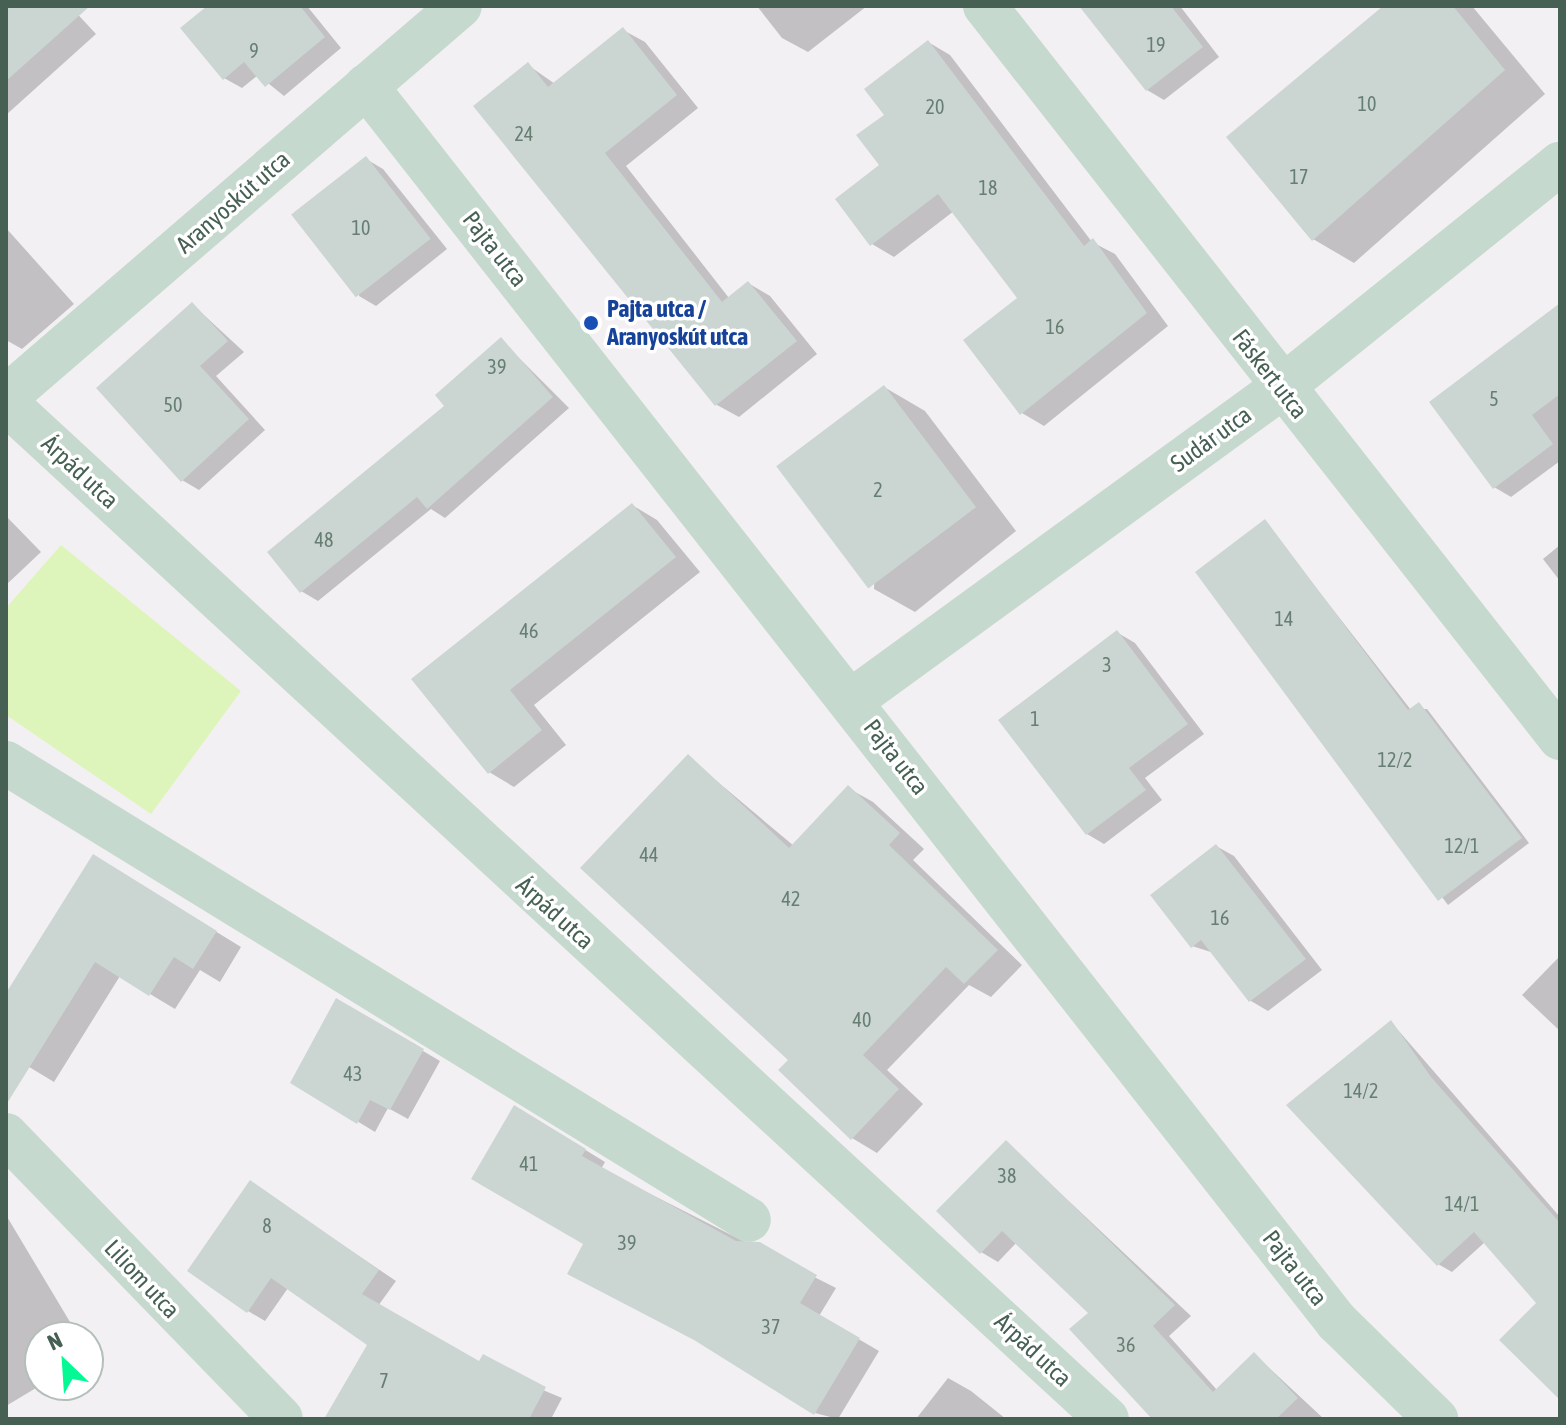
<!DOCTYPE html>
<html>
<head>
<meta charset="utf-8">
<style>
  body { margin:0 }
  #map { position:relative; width:1566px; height:1425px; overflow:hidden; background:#f3f0f3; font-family:"Asap Condensed",sans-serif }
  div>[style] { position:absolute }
  .green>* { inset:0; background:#ddf5ba }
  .shadow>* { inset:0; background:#0003 }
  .building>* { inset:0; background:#cbd6d3; transform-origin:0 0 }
  .street>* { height:44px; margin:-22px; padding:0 22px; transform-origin:22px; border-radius:22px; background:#c5d9ce }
  .dots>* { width:22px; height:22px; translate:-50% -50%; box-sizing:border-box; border:4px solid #fff; border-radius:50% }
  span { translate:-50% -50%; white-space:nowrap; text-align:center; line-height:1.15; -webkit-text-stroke:7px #fff; paint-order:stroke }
  .number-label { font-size:20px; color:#677e73 }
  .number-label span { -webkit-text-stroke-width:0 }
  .street-label { font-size:24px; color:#466053 }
  .transit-label { font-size:24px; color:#164399; font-weight:700 }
  .left { translate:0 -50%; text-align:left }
  .frame { position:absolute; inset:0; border:8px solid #466053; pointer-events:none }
  .north { position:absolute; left:24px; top:1321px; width:80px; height:80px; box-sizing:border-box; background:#fff; border:2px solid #b5bfba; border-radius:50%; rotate:335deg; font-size:22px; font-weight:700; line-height:32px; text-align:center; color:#466053 }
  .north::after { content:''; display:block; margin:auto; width:28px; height:36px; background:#04f994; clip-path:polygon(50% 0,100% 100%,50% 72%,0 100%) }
</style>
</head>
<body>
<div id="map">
  <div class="green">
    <i style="clip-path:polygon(61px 545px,241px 691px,151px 814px,6px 715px,6px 608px)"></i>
  </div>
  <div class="shadow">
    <i style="clip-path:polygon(6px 6px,70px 6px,96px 34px,6px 115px)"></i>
    <i style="clip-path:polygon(210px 6px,307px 6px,341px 48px,284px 96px,258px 75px,242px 88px,224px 78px)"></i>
    <i style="clip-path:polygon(757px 6px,867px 6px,808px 52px,782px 38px)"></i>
    <i style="clip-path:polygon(1082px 6px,1180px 6px,1219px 57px,1164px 100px,1147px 90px)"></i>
    <i style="clip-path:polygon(1386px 6px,1472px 6px,1545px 94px,1354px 263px,1313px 239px)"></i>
    <i style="clip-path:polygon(623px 30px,645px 42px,698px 108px,626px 166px,729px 298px,748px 283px,770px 296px,817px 354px,739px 417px,717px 405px,528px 65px,555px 84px)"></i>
    <i style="clip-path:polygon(928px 42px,950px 55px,1092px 242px,1115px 254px,1168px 326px,1044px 426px,1022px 413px,1020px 298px,954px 211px,894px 257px,872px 244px,887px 115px)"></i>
    <i style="clip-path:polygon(366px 159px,383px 169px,447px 249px,376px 306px,359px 296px)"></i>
    <i style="clip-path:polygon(6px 228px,74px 304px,22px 349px,6px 340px)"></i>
    <i style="clip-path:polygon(192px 304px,244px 352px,216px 376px,265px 430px,199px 490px,182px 480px)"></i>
    <i style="clip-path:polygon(1560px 305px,1560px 461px,1511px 497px,1494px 487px)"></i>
    <i style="clip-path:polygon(501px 340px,569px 408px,445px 518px,431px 509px,318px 601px,301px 591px)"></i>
    <i style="clip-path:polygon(884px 387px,925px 411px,1016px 531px,915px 612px,874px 589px)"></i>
    <i style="clip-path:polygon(632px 505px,657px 520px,700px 572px,534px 705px,566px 745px,514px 787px,489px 772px,414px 679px)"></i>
    <i style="clip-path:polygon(6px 516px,41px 552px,6px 585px)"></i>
    <i style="clip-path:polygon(1265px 522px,1411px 710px,1427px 709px,1529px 843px,1448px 905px,1198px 572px)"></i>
    <i style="clip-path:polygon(1560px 545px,1560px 581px,1543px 559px)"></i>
    <i style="clip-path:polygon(1118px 633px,1135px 643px,1204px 734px,1145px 778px,1162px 800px,1104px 844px,1087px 834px)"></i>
    <i style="clip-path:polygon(688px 757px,794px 846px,848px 788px,873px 802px,924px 849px,913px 860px,1022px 965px,991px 997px,969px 985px,887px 1070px,923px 1104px,877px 1153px,852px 1138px,790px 1060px)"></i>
    <i style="clip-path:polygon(1216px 846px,1234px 856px,1322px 970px,1268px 1011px,1251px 1001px,1214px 953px,1192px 946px)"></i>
    <i style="clip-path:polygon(119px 872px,241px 947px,220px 982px,200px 970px,175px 1009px,120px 976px,54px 1082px,6px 1053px,6px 997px)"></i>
    <i style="clip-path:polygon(1560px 956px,1560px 1031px,1522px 995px)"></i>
    <i style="clip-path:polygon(337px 1000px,440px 1061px,408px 1119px,388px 1108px,375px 1132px,293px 1082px)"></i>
    <i style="clip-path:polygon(1391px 1022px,1560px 1217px,1560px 1394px,1538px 1303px,1485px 1242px,1452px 1272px,1438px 1264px)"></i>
    <i style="clip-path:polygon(535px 1119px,605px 1162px,601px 1169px,836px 1288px,819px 1316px,879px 1351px,838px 1419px,815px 1413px,585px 1243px)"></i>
    <i style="clip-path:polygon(1006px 1142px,1191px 1316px,1169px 1336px,1217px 1390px,1254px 1354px,1324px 1419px,1163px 1419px,1090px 1313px,1017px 1242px,998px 1262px,981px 1252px)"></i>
    <i style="clip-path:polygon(251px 1183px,396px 1281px,378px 1306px,480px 1364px,562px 1398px,551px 1419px,326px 1419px,369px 1344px,288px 1288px,265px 1321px,248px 1311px)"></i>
    <i style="clip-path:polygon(6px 1215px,79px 1337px,40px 1337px,41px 1385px,6px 1406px)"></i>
    <i style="clip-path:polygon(948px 1378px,971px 1391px,1006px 1419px,916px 1419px)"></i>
  </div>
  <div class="building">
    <i style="clip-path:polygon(6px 6px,90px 6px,6px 81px)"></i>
    <i style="clip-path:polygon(207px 6px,300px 6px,325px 37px,265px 87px,244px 62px,223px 80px,180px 28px)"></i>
    <i style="clip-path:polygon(1079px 6px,1171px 6px,1203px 47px,1146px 91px)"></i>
    <i style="clip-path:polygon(1383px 6px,1453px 6px,1505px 70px,1312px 241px,1226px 137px)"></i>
    <i style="clip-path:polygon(623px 27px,677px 95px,605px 153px,722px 302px,748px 281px,797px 341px,715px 406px,473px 106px,528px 62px,548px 87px)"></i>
    <i style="clip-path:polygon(928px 40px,1084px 246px,1093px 238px,1147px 313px,1020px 415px,963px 340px,1017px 298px,938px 194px,870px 246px,835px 199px,879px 165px,856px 135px,884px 115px,864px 89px)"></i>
    <i style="left:366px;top:156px;width:105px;height:95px;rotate:52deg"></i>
    <i style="clip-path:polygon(192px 302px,228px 341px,200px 366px,249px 419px,181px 482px,96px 388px)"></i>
    <i style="clip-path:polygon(1560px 303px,1560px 394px,1532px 415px,1553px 444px,1493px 489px,1429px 402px)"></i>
    <i style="clip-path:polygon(501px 337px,553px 397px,427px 509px,417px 497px,300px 593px,267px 552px,444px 406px,435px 395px)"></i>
    <i style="left:884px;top:385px;width:153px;height:135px;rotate:53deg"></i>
    <i style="clip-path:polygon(632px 503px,676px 557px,510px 690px,542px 730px,488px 774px,411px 679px)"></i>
    <i style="clip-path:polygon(1265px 519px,1408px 710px,1419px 702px,1522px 838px,1438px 901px,1195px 572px)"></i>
    <i style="clip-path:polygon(1117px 630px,1188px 724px,1129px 768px,1146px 790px,1086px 835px,998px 720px)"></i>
    <i style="clip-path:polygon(688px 754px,789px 848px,848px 785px,900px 833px,889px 845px,998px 950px,964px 984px,946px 967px,863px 1055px,899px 1089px,851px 1140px,778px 1070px,788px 1060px,580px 868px)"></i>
    <i style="clip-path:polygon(1216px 844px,1306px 959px,1249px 1002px,1201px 940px,1191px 948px,1150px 895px)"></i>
    <i style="clip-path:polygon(93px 854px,217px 931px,193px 969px,174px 957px,149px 996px,95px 962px,6px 1105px,6px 993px)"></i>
    <i style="clip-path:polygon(336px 998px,424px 1049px,390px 1110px,370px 1100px,357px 1124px,290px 1083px)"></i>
    <i style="clip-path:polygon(1391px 1020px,1431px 1077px,1560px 1223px,1560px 1400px,1499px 1340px,1536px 1303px,1474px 1232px,1437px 1266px,1286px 1105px)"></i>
    <i style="clip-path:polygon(514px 1105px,586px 1149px,582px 1156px,736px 1241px,760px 1242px,817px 1275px,800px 1303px,860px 1338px,814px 1415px,694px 1340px,567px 1274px,583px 1244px,471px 1179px)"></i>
    <i style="clip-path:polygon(1006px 1140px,1175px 1305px,1153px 1326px,1213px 1392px,1254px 1352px,1298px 1398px,1276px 1419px,1152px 1419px,1069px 1329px,1088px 1313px,1002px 1231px,980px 1254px,936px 1211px)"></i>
    <i style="clip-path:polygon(250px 1180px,379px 1270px,362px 1294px,479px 1361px,483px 1354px,546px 1387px,529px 1419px,324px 1419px,367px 1345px,271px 1278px,247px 1313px,187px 1271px)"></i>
  </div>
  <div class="street">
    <i style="left:985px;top:6px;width:931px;rotate:51.85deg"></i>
    <i style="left:366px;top:86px;width:1572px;rotate:51.85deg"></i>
    <i style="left:1337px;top:1322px;width:139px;rotate:44.4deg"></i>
    <i style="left:6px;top:397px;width:599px;rotate:-40.74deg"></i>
    <i style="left:6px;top:403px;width:1498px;rotate:42.7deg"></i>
    <i style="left:852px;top:700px;width:530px;rotate:-36.03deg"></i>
    <i style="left:1281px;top:388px;width:358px;rotate:-38.8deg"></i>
    <i style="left:6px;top:763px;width:872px;rotate:31.59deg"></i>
    <i style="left:6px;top:1135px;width:395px;rotate:45.9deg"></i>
  </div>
  <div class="dots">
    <i style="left:591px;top:323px;background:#1a4fb4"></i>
  </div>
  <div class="number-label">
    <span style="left:1156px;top:44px">19</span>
    <span style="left:254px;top:50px">9</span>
    <span style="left:1367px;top:103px">10</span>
    <span style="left:935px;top:106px">20</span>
    <span style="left:524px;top:133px">24</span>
    <span style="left:1299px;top:176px">17</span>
    <span style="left:988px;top:187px">18</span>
    <span style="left:361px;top:227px">10</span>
    <span style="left:1055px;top:326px">16</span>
    <span style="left:497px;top:366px">39</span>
    <span style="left:1494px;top:398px">5</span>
    <span style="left:173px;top:404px">50</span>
    <span style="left:878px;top:489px">2</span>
    <span style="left:324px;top:539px">48</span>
    <span style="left:1284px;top:618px">14</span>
    <span style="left:529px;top:630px">46</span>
    <span style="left:1107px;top:664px">3</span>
    <span style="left:1035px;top:718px">1</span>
    <span style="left:1395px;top:759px">12/2</span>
    <span style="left:1462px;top:845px">12/1</span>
    <span style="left:649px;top:854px">44</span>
    <span style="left:791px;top:898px">42</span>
    <span style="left:1220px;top:917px">16</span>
    <span style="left:862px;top:1019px">40</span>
    <span style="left:353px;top:1073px">43</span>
    <span style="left:1361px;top:1090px">14/2</span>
    <span style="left:529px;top:1163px">41</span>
    <span style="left:1007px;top:1175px">38</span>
    <span style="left:1462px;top:1203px">14/1</span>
    <span style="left:267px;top:1225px">8</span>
    <span style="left:627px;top:1242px">39</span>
    <span style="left:771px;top:1326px">37</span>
    <span style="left:1126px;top:1344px">36</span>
    <span style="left:384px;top:1380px">7</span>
  </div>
  <div class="street-label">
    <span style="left:233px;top:202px;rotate:-41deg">Aranyoskút utca</span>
    <span style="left:495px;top:249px;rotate:52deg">Pajta utca</span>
    <span style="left:1270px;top:374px;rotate:52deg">Fáskert utca</span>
    <span style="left:1211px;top:439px;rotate:-36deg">Sudár utca</span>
    <span style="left:80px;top:472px;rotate:43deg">Árpád utca</span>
    <span style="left:896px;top:757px;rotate:52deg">Pajta utca</span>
    <span style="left:555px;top:913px;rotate:42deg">Árpád utca</span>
    <span style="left:1295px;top:1268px;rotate:52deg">Pajta utca</span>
    <span style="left:142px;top:1279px;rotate:47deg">Liliom utca</span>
    <span style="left:1033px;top:1350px;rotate:43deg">Árpád utca</span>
  </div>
  <div class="transit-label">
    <span class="left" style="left:607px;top:323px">Pajta utca /<br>Aranyoskút utca</span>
  </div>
  <div class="frame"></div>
  <div class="north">N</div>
</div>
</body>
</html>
